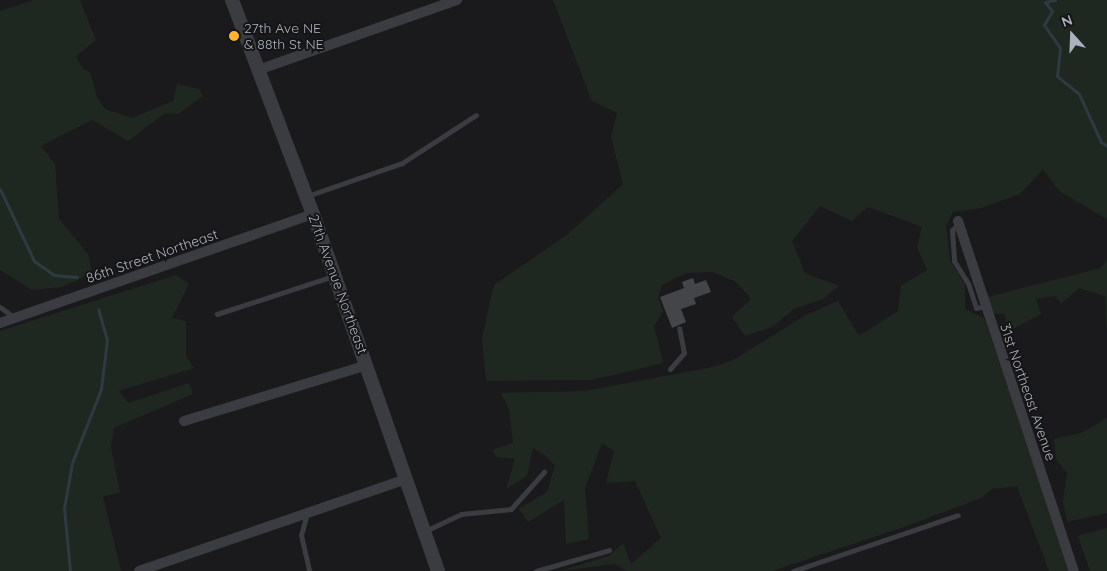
<!DOCTYPE html>
<html>
<head>
<meta charset="utf-8">
<style>
  body { margin:0 }
  #map { position:relative; width:1107px; height:571px; overflow:hidden; background:#1a1a1c; font-family:Quicksand,sans-serif }
  div>[style] { position:absolute }
  .green>* { inset:0; background:#1f2820 }
  .stream>* { height:3px; margin:-1.5px; padding:0 1.5px; transform-origin:1.5px; border-radius:1.5px; background:#2e3a42 }
  .building>* { inset:0; background:#444549 }
  .service>* { height:5px; margin:-2.5px; padding:0 2.5px; transform-origin:2.5px; border-radius:2.5px; background:#3a3c42 }
  .minor>* { height:10px; margin:-5px; padding:0 5px; transform-origin:5px; border-radius:5px; background:#3a3c42 }
  .tertiary>* { height:14px; margin:-7px; padding:0 7px; transform-origin:7px; border-radius:7px; background:#3a3c42 }
  .dots>* { width:14px; height:14px; translate:-50% -50%; box-sizing:border-box; border:2px solid #151517; border-radius:50% }
  span { translate:-50% -50%; white-space:nowrap; text-align:center; line-height:1.15; -webkit-text-stroke:4px #151517; paint-order:stroke }
  .poi-label { font-size:14px; color:#abb1bd }
  .left { translate:0 -50%; text-align:left }
  .street-label { font-size:14px; color:#abb1bd }
  .north { position:absolute; left:1047px; top:10px; width:50px; height:50px; -webkit-text-stroke:4px #151517; paint-order:stroke; rotate:340deg; font-size:14px; font-weight:700; line-height:20px; text-align:center; color:#abb1bd }
  .north::after { content:''; display:block; margin:auto; width:18px; height:22px; background:#abb1bd; clip-path:polygon(50% 0,100% 100%,50% 72%,0 100%) }
</style>
</head>
<body>
<div id="map">
  <div class="green">
    <i style="clip-path:polygon(34px 0,80px 0,96px 40px,76px 56px,83px 69px,90px 72px,97px 97px,105px 109px,132px 118px,173px 101px,177px 84px,199px 89px,203px 96px,178px 114px,165px 113px,128px 141px,92px 120px,41px 146px,55px 164px,59px 219px,88px 254px,92px 273px,62px 287px,32px 290px,0 270px,0 11px)"></i>
    <i style="clip-path:polygon(553px 0,1107px 0,1107px 219px,1059px 191px,1043px 169px,1020px 194px,981px 208px,953px 212px,946px 226px,950px 260px,965px 285px,965px 309px,984px 318px,1070px 571px,1049px 571px,1017px 486px,992px 489px,981px 498px,904px 527px,772px 571px,627px 571px,615px 564px,560px 571px,609px 556px,623px 543px,631px 564px,661px 538px,635px 481px,606px 483px,614px 451px,602px 443px,585px 488px,589px 539px,566px 544px,564px 500px,528px 522px,519px 509px,547px 492px,555px 466px,546px 456px,533px 448px,527px 476px,506px 489px,515px 459px,497px 457px,492px 450px,513px 443px,509px 409px,501px 393px,585px 391px,713px 367px,732px 361px,806px 315px,838px 301px,859px 336px,898px 311px,901px 286px,927px 270px,917px 247px,922px 227px,868px 207px,852px 221px,820px 206px,792px 241px,805px 273px,839px 286px,823px 299px,794px 309px,772px 327px,745px 336px,732px 317px,751px 299px,736px 282px,713px 272px,686px 273px,662px 285px,658px 297px,663px 312px,654px 326px,663px 363px,592px 380px,486px 381px,482px 338px,494px 285px,568px 234px,623px 184px,611px 137px,617px 113px,592px 101px)"></i>
    <i style="clip-path:polygon(1107px 259px,1107px 334px,1105px 296px,1079px 288px,1061px 304px,1055px 296px,1036px 299px,1041px 314px,1009px 331px,1004px 314px,991px 313px,988px 297px,1101px 268px)"></i>
    <i style="clip-path:polygon(176px 275px,189px 284px,172px 318px,186px 321px,186px 356px,194px 368px,119px 391px,128px 403px,189px 383px,193px 394px,114px 428px,111px 447px,120px 493px,103px 496px,121px 571px,0 571px,0 331px)"></i>
    <i style="clip-path:polygon(1107px 418px,1107px 513px,1067px 522px,1063px 502px,1067px 473px,1056px 459px,1054px 439px,1081px 433px)"></i>
    <i style="clip-path:polygon(1107px 528px,1107px 571px,1090px 571px,1078px 536px)"></i>
  </div>
  <div class="stream">
    <i style="left:1055px;top:0;width:10px;rotate:169deg"></i>
    <i style="left:1045px;top:2px;width:11px;rotate:52deg"></i>
    <i style="left:1052px;top:11px;width:16px;rotate:120deg"></i>
    <i style="left:1044px;top:25px;width:28px;rotate:55deg"></i>
    <i style="left:1060px;top:48px;width:28px;rotate:96deg"></i>
    <i style="left:1057px;top:76px;width:28px;rotate:39deg"></i>
    <i style="left:1079px;top:94px;width:53px;rotate:65.4deg"></i>
    <i style="left:1101px;top:142px;width:7px;rotate:34deg"></i>
    <i style="left:0;top:189px;width:80px;rotate:64.7deg"></i>
    <i style="left:34px;top:261px;width:24px;rotate:35deg"></i>
    <i style="left:54px;top:275px;width:23px;rotate:5deg"></i>
    <i style="left:70px;top:571px;width:63px;rotate:-95.4deg"></i>
    <i style="left:64px;top:508px;width:46px;rotate:-79.9deg"></i>
    <i style="left:72px;top:463px;width:79px;rotate:-68.6deg"></i>
    <i style="left:101px;top:389px;width:49px;rotate:-83deg"></i>
    <i style="left:107px;top:340px;width:32px;rotate:-106deg"></i>
  </div>
  <div class="building">
    <i style="clip-path:polygon(693px 278px,695px 284px,706px 280px,711px 292px,694px 298px,696px 304px,681px 309px,686px 322px,672px 328px,660px 297px,684px 288px,682px 282px)"></i>
  </div>
  <div class="service">
    <i style="left:307px;top:196px;width:101px;rotate:-19.2deg"></i>
    <i style="left:402px;top:163px;width:88px;rotate:-33deg"></i>
    <i style="left:959px;top:224px;width:9px;rotate:139deg"></i>
    <i style="left:952px;top:230px;width:31px;rotate:86deg"></i>
    <i style="left:954px;top:261px;width:26px;rotate:58deg"></i>
    <i style="left:968px;top:283px;width:26px;rotate:72deg"></i>
    <i style="left:976px;top:308px;width:8px;rotate:-14deg"></i>
    <i style="left:0;top:307px;width:19px;rotate:36deg"></i>
    <i style="left:217px;top:314px;width:122px;rotate:-18.1deg"></i>
    <i style="left:670px;top:369px;width:21px;rotate:-49deg"></i>
    <i style="left:684px;top:353px;width:25px;rotate:-101deg"></i>
    <i style="left:307px;top:513px;width:23px;rotate:105deg"></i>
    <i style="left:301px;top:535px;width:37px;rotate:77deg"></i>
    <i style="left:425px;top:531px;width:40px;rotate:-25deg"></i>
    <i style="left:461px;top:514px;width:50px;rotate:-5.7deg"></i>
    <i style="left:511px;top:509px;width:50px;rotate:-48.3deg"></i>
    <i style="left:536px;top:571px;width:76px;rotate:-16deg"></i>
    <i style="left:793px;top:571px;width:174px;rotate:-18.7deg"></i>
  </div>
  <div class="minor">
    <i style="left:258px;top:70px;width:211px;rotate:-19.4deg"></i>
    <i style="left:958px;top:221px;width:369px;rotate:71.7deg"></i>
    <i style="left:0;top:323px;width:331px;rotate:-19.2deg"></i>
    <i style="left:184px;top:421px;width:191px;rotate:-17deg"></i>
    <i style="left:139px;top:571px;width:282px;rotate:-19deg"></i>
  </div>
  <div class="tertiary">
    <i style="left:232px;top:0;width:229px;rotate:69.3deg"></i>
    <i style="left:313px;top:214px;width:378px;rotate:70.7deg"></i>
  </div>
  <div class="dots">
    <i style="left:234px;top:36px;background:#ffb32f"></i>
  </div>
  <div class="poi-label">
    <span class="left" style="left:244px;top:36px">27th Ave NE<br>&amp; 88th St NE</span>
  </div>
  <div class="street-label">
    <span style="left:152px;top:256px;rotate:-19deg">86th Street Northeast</span>
    <span style="left:338px;top:284px;rotate:70deg">27th Avenue Northeast</span>
    <span style="left:1028px;top:392px;rotate:71deg">31st Northeast Avenue</span>
  </div>
  <div class="north">N</div>
</div>
</body>
</html>
